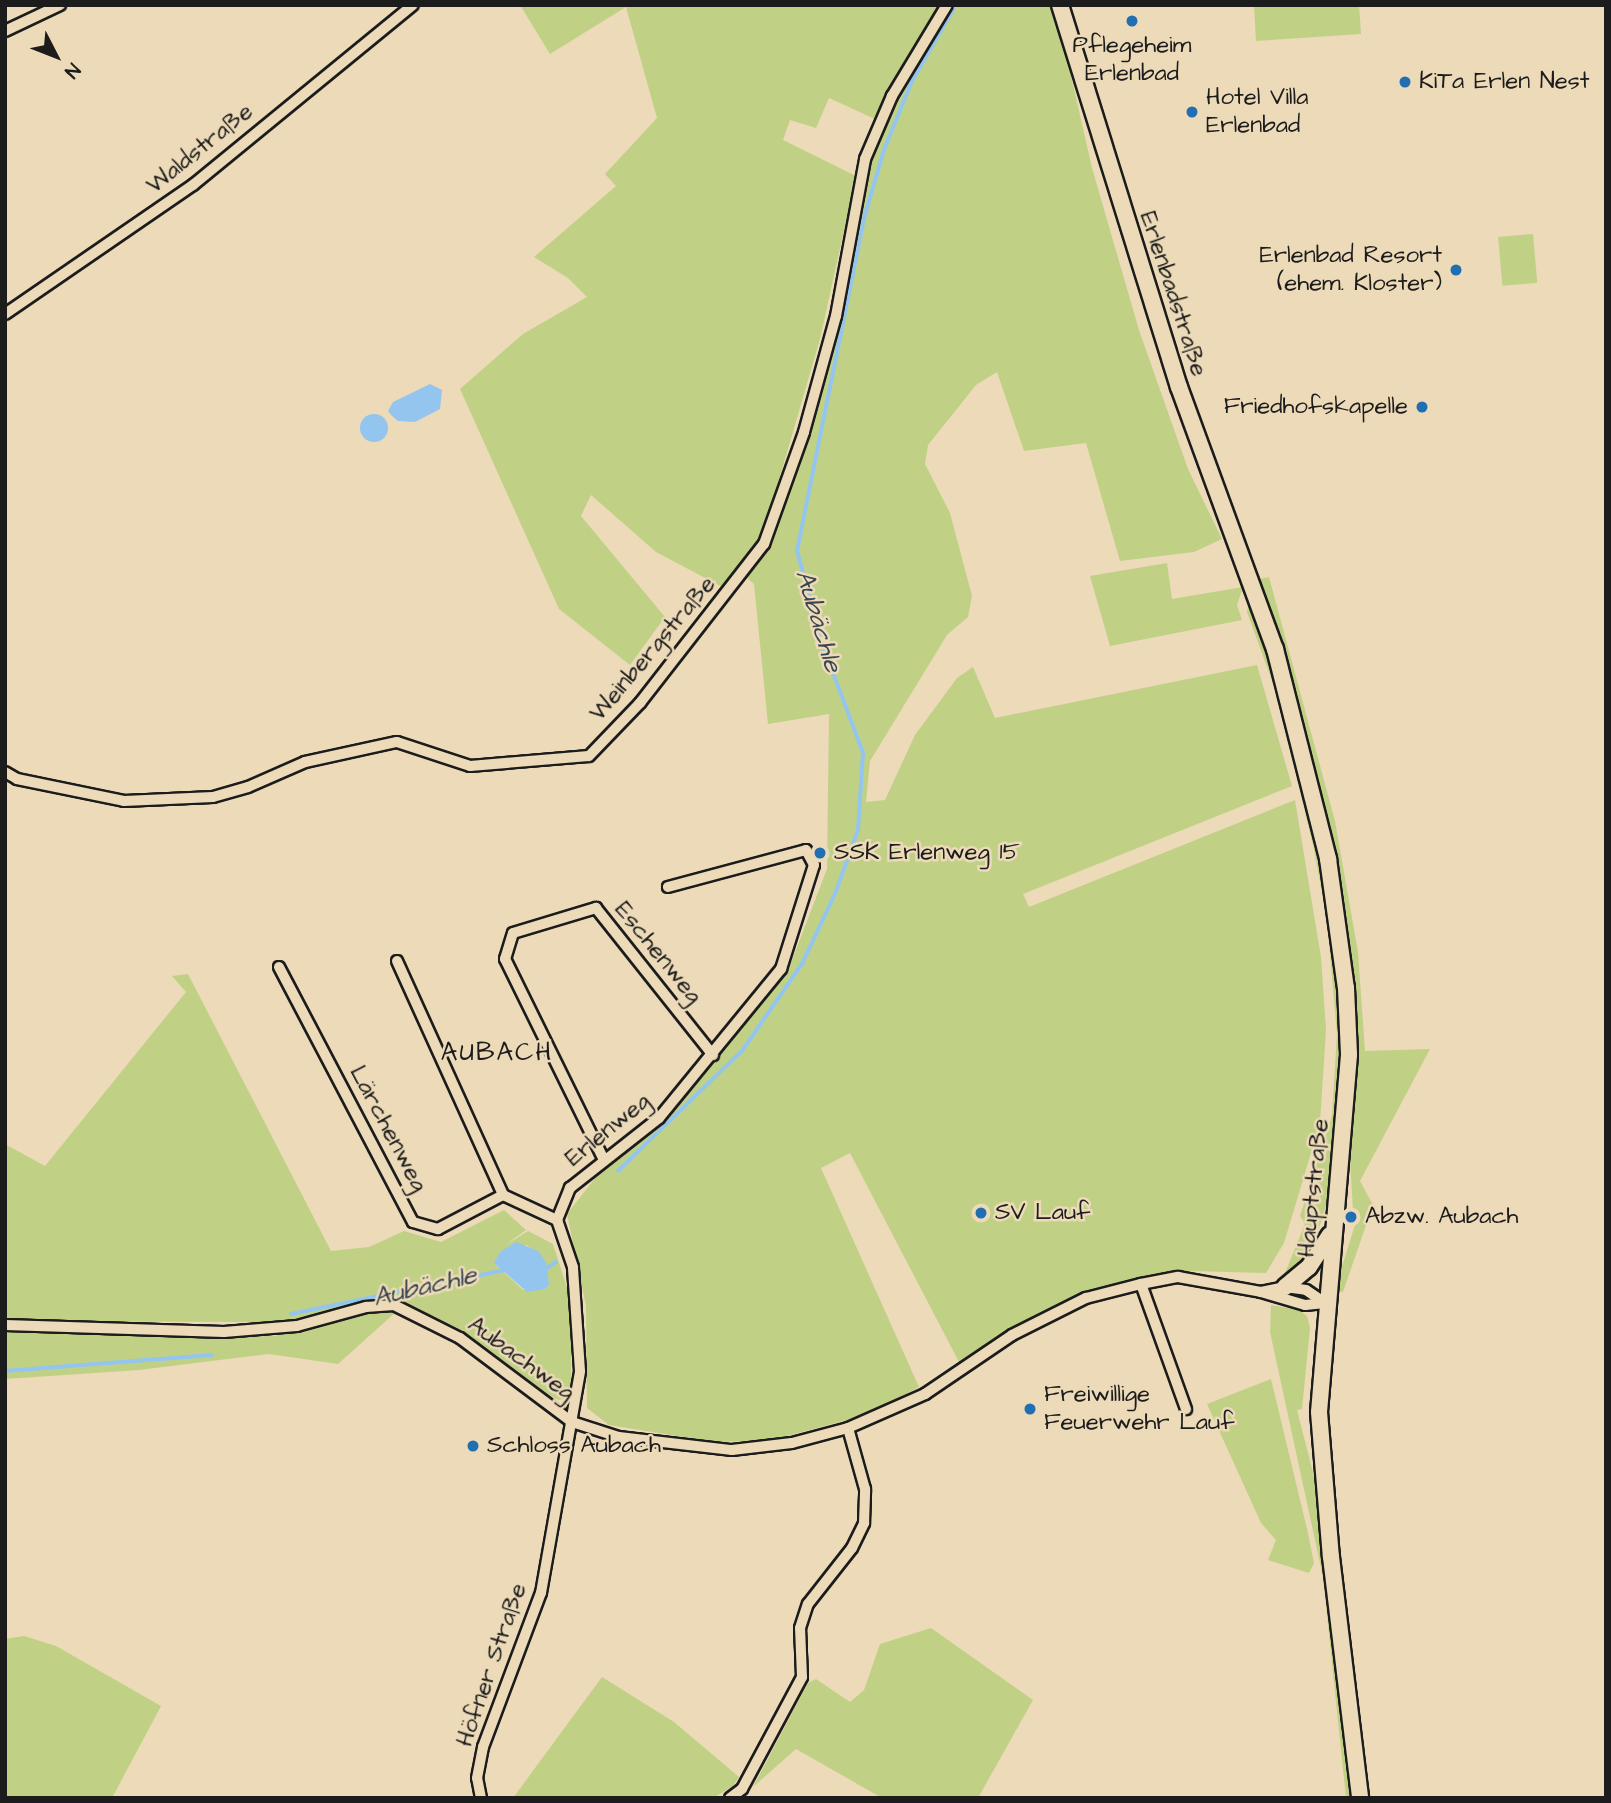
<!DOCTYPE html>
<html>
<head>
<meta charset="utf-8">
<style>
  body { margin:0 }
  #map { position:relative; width:1611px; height:1803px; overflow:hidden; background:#ecdab8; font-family:"Architects Daughter",sans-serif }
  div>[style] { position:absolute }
  .green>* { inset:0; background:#c0d186; transform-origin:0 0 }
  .water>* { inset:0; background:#93c5ef }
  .round { border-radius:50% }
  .stream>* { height:3.5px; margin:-1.75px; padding:0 1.75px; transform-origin:1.75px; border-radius:1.75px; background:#93c5ef }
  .roads { filter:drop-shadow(2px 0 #1c1c1c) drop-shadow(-2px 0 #1c1c1c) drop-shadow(0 2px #1c1c1c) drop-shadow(0 -2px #1c1c1c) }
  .street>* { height:10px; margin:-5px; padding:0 5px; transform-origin:5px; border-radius:5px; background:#ecdab8 }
  .secondary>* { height:16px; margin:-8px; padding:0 8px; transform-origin:8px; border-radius:8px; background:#ecdab8 }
  .dots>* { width:19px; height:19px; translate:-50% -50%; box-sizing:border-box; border:4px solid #ecdab8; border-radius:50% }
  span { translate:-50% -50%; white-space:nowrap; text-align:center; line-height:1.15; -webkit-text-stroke:5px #ecdab8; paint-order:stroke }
  .poi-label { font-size:24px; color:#1c1c1c }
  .left { translate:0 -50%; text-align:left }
  .right { translate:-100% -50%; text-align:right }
  .street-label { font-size:24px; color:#1c1c1c }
  .water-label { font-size:26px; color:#3a4651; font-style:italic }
  .neighbourhood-label { font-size:26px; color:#1c1c1c; letter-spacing:2px }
  .frame { position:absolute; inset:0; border:7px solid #1c1c1c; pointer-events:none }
  .north { position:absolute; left:21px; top:21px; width:70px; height:70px; -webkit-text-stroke:5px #ecdab8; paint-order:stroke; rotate:132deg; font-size:19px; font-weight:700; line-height:28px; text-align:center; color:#1c1c1c }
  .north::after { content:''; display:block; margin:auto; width:24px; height:32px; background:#1c1c1c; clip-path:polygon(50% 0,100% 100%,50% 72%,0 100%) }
</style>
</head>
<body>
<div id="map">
  <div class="green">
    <i style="clip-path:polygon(520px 5px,943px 5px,877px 120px,829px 98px,816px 128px,790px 120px,783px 140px,856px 176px,820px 339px,762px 538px,726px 589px,656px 552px,591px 495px,581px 516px,665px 617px,630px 665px,559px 609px,460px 389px,523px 334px,587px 297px,568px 278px,534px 257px,616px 186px,605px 174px,657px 118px,626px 7px,550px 54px)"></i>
    <i style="clip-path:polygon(950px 5px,1055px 5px,1092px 168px,1139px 330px,1188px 469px,1222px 539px,1194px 552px,1120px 561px,1086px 443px,1024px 451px,997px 372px,976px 385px,928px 445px,925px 464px,950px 513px,972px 596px,968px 617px,947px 635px,870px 761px,866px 802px,885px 800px,915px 735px,957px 678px,973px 667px,995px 718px,1257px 665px,1292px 786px,1023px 894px,1029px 907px,1295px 800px,1321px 957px,1326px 1030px,1320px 1123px,1284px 1243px,1266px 1273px,1189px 1271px,1089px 1292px,1013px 1328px,959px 1362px,850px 1153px,821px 1168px,919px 1387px,869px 1414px,772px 1440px,714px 1442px,609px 1425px,587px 1408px,586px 1306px,567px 1214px,596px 1177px,664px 1123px,787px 973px,827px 869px,829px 714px,768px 724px,754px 584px,746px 577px,772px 535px,794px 472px,864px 179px,883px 123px,912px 59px)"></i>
    <i style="clip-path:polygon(1254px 5px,1359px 5px,1361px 34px,1256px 41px)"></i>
    <i style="left:1533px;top:234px;width:49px;height:35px;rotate:85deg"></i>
    <i style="clip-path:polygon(1167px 563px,1172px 599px,1243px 587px,1237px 605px,1242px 620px,1110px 646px,1090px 576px)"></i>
    <i style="clip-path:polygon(1269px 577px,1335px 821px,1358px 952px,1365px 1051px,1430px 1049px,1360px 1181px,1373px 1205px,1343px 1292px,1337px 1291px,1339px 1276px,1359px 1212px,1353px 1211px,1350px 1158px,1356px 1026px,1349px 941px,1313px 760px,1260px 579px)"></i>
    <i style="clip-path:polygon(1249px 601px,1265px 635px,1319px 839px,1342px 1000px,1343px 1076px,1333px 1184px,1312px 1250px,1297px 1269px,1285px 1273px,1305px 1224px,1300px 1216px,1332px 1116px,1337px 1034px,1327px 919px,1313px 845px,1275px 689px,1247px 612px)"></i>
    <i style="clip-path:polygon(evenodd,188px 974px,331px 1251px,369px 1247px,404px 1231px,441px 1242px,504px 1210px,526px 1230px,504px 1246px,528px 1231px,553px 1244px,571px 1300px,571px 1391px,566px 1398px,559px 1400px,549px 1395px,462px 1330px,405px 1303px,375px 1300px,281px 1322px,5px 1321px,5px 1144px,45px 1166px,186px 992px,172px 976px,188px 974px,527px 1245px,546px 1262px,545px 1289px,523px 1290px,494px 1263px,527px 1245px)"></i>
    <i style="clip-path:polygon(1271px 1305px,1299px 1310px,1307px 1316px,1310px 1328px,1302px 1409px,1297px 1410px,1317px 1488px,1353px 1798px,1346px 1798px,1323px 1577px,1270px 1332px)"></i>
    <i style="clip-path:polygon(385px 1309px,397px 1311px,338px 1364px,269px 1354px,139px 1370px,5px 1379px,5px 1330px,18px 1333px,89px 1330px,213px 1337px,275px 1336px)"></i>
    <i style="clip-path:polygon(1271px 1379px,1308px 1533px,1314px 1563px,1309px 1573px,1268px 1560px,1276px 1540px,1261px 1523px,1207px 1404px)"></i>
    <i style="clip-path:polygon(931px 1628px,1033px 1700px,978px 1798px,882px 1798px,796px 1749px,753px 1787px,808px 1683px,816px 1679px,850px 1702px,864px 1690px,880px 1644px)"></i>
    <i style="clip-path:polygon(24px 1636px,56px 1646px,161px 1706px,112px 1798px,5px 1798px,5px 1639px)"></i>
    <i style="clip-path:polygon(602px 1677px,674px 1722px,739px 1777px,733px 1786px,713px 1798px,513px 1798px)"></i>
  </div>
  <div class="water">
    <i style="clip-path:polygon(430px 384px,442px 390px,440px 409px,415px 422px,398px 421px,391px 415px,388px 411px,393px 402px)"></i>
    <i class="round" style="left:360px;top:414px;width:28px;height:28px"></i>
    <i style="clip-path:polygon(516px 1242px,538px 1251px,546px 1262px,549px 1284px,545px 1289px,527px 1292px,494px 1263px,500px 1252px)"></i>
  </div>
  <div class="stream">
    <i style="left:618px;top:1171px;width:173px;rotate:-44.1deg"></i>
    <i style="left:742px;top:1051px;width:106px;rotate:-55.4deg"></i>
    <i style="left:802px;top:964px;width:77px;rotate:-64.8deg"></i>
    <i style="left:835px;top:894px;width:68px;rotate:-70.2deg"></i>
    <i style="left:858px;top:830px;width:77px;rotate:-86.3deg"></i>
    <i style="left:863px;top:753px;width:120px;rotate:-110.6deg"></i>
    <i style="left:821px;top:641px;width:93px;rotate:-104.9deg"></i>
    <i style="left:797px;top:551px;width:343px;rotate:-78.6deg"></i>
    <i style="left:865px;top:215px;width:68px;rotate:-73.7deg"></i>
    <i style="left:884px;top:150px;width:74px;rotate:-67.9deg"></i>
    <i style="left:912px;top:81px;width:82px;rotate:-60deg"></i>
    <i style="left:544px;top:1270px;width:14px;rotate:-34deg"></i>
    <i style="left:291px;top:1314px;width:218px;rotate:-11.6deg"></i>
    <i style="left:5px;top:1371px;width:207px;rotate:-4.4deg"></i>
  </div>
  <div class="roads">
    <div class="street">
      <i style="left:5px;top:31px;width:61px;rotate:-25.3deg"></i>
      <i style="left:5px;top:314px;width:228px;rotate:-34.5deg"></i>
      <i style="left:193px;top:185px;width:284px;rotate:-39.3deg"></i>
      <i style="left:5px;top:772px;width:14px;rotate:30deg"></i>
      <i style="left:17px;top:779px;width:109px;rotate:11.6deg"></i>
      <i style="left:124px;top:801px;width:89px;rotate:-2.6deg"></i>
      <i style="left:213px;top:797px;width:36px;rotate:-16deg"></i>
      <i style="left:248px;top:787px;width:62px;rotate:-23.7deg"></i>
      <i style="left:305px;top:762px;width:94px;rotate:-12.3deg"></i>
      <i style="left:397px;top:742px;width:77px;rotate:18.2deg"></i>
      <i style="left:470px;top:766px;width:119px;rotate:-4.8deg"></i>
      <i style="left:589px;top:756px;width:74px;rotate:-46.1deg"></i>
      <i style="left:640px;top:703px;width:202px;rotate:-52.1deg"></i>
      <i style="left:764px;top:544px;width:119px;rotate:-70.3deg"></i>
      <i style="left:804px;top:432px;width:120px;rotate:-74.6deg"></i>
      <i style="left:836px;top:316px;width:160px;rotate:-79.5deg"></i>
      <i style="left:865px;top:159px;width:69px;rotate:-66.8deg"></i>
      <i style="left:892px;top:96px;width:106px;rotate:-58.9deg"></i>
      <i style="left:397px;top:961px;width:257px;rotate:65.6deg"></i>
      <i style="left:503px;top:1195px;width:60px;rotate:24.8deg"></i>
      <i style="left:279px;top:967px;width:288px;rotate:62.3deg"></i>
      <i style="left:413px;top:1222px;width:26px;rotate:16deg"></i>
      <i style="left:438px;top:1229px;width:73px;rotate:-27.6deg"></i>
      <i style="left:603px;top:1158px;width:222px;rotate:-116.2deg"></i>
      <i style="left:505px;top:959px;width:27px;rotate:-73deg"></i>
      <i style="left:513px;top:933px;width:87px;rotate:-16.8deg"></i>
      <i style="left:596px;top:908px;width:188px;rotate:51.5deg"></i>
      <i style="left:1141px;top:1284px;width:133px;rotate:70.2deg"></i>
      <i style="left:1261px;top:1292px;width:25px;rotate:-12deg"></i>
      <i style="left:1285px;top:1287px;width:21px;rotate:8deg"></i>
      <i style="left:1306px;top:1290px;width:23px;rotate:34deg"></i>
      <i style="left:5px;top:1325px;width:219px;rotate:1.8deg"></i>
      <i style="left:224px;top:1332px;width:73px;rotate:-4.7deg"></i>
      <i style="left:297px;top:1326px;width:72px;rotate:-15.4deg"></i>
      <i style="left:366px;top:1307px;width:28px;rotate:-4deg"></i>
      <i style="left:394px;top:1305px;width:74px;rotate:26.6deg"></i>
      <i style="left:460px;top:1338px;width:140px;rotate:36.9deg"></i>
      <i style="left:572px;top:1422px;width:49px;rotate:17.7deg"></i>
      <i style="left:619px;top:1437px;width:114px;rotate:6.6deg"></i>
      <i style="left:732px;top:1450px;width:60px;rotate:-6.7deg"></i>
      <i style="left:792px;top:1443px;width:58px;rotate:-15deg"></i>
      <i style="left:848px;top:1428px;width:84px;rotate:-23.8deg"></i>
      <i style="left:925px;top:1394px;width:105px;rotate:-34.1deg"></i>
      <i style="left:1012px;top:1335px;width:83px;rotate:-26.6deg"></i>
      <i style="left:1086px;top:1298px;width:57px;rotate:-14.3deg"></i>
      <i style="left:1141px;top:1284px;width:38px;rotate:-11deg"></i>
      <i style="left:1178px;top:1277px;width:84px;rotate:10.2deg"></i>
      <i style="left:1261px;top:1292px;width:46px;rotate:16.5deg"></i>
      <i style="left:1305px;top:1305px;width:20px;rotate:-6deg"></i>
      <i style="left:481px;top:1798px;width:20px;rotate:-101deg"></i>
      <i style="left:477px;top:1778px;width:32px;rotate:-79deg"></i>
      <i style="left:483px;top:1747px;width:165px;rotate:-69.4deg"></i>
      <i style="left:541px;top:1593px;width:225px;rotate:-80deg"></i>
      <i style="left:580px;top:1371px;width:104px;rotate:-93.9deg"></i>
      <i style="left:573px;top:1267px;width:50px;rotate:-108.8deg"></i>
      <i style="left:557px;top:1220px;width:35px;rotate:-68deg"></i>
      <i style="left:570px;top:1188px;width:113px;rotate:-38.2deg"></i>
      <i style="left:659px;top:1118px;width:193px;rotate:-50.7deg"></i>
      <i style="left:781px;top:969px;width:109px;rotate:-72.4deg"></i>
      <i style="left:814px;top:865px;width:17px;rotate:-118deg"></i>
      <i style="left:806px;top:850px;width:143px;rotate:165deg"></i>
      <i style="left:730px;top:1798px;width:15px;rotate:-37deg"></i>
      <i style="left:742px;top:1789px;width:127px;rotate:-61.8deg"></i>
      <i style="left:802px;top:1677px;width:49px;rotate:-92.3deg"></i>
      <i style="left:800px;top:1628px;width:25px;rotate:-72deg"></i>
      <i style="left:808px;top:1604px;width:71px;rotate:-51.8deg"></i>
      <i style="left:852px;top:1548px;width:28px;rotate:-64deg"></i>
      <i style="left:864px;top:1523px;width:34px;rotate:-88deg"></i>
      <i style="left:865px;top:1489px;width:63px;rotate:-105.6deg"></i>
    </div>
    <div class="secondary">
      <i style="left:1060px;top:5px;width:400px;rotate:72.7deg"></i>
      <i style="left:1179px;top:387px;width:279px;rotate:69.9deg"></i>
      <i style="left:1275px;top:649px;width:217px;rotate:75.8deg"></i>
      <i style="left:1328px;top:859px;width:130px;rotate:82.1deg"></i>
      <i style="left:1346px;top:988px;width:67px;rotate:87.4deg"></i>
      <i style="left:1349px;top:1055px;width:358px;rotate:94.8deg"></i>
      <i style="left:1319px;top:1412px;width:145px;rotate:85.3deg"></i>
      <i style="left:1331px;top:1557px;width:243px;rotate:83.1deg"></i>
      <i style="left:1285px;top:1287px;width:31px;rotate:-40deg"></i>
      <i style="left:1309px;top:1267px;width:38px;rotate:-57deg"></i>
    </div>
  </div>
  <div class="dots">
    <i style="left:1132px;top:21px;background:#1f6fb2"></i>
    <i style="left:1405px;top:82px;background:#1f6fb2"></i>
    <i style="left:1192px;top:112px;background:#1f6fb2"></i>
    <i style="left:1456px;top:270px;background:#1f6fb2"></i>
    <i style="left:1422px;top:407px;background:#1f6fb2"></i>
    <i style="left:820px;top:853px;background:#1f6fb2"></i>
    <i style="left:981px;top:1213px;background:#1f6fb2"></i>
    <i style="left:1351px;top:1217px;background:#1f6fb2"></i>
    <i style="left:1030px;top:1409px;background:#1f6fb2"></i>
    <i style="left:473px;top:1446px;background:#1f6fb2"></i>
  </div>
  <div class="poi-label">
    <span style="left:1132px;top:60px">Pflegeheim<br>Erlenbad</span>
    <span class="left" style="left:1419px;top:82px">KiTa Erlen Nest</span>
    <span class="left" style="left:1206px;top:112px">Hotel Villa<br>Erlenbad</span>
    <span class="right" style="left:1442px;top:270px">Erlenbad Resort<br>(ehem. Kloster)</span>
    <span class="right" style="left:1408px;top:407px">Friedhofskapelle</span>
    <span class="left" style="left:834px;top:853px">SSK Erlenweg 15</span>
    <span class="left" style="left:995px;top:1213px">SV Lauf</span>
    <span class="left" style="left:1365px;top:1217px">Abzw. Aubach</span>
    <span class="left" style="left:1044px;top:1409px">Freiwillige<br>Feuerwehr Lauf</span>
    <span class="left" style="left:487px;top:1446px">Schloss Aubach</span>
  </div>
  <div class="street-label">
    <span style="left:200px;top:149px;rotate:-39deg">Waldstraße</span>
    <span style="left:1173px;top:294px;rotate:72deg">Erlenbadstraße</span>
    <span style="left:653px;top:649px;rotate:-50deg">Weinbergstraße</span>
    <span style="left:658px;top:953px;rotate:51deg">Eschenweg</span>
    <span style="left:388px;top:1129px;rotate:62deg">Lärchenweg</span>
    <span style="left:608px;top:1130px;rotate:-39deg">Erlenweg</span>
    <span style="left:1314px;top:1188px;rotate:-84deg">Hauptstraße</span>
    <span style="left:521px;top:1359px;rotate:36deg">Aubachweg</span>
    <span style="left:492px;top:1665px;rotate:-71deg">Höfner Straße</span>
  </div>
  <div class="water-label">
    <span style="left:818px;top:621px;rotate:73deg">Aubächle</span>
    <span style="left:425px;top:1287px;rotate:-13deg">Aubächle</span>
  </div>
  <div class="neighbourhood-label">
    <span style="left:497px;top:1053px">AUBACH</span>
  </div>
  <div class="frame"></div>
  <div class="north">N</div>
</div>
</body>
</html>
